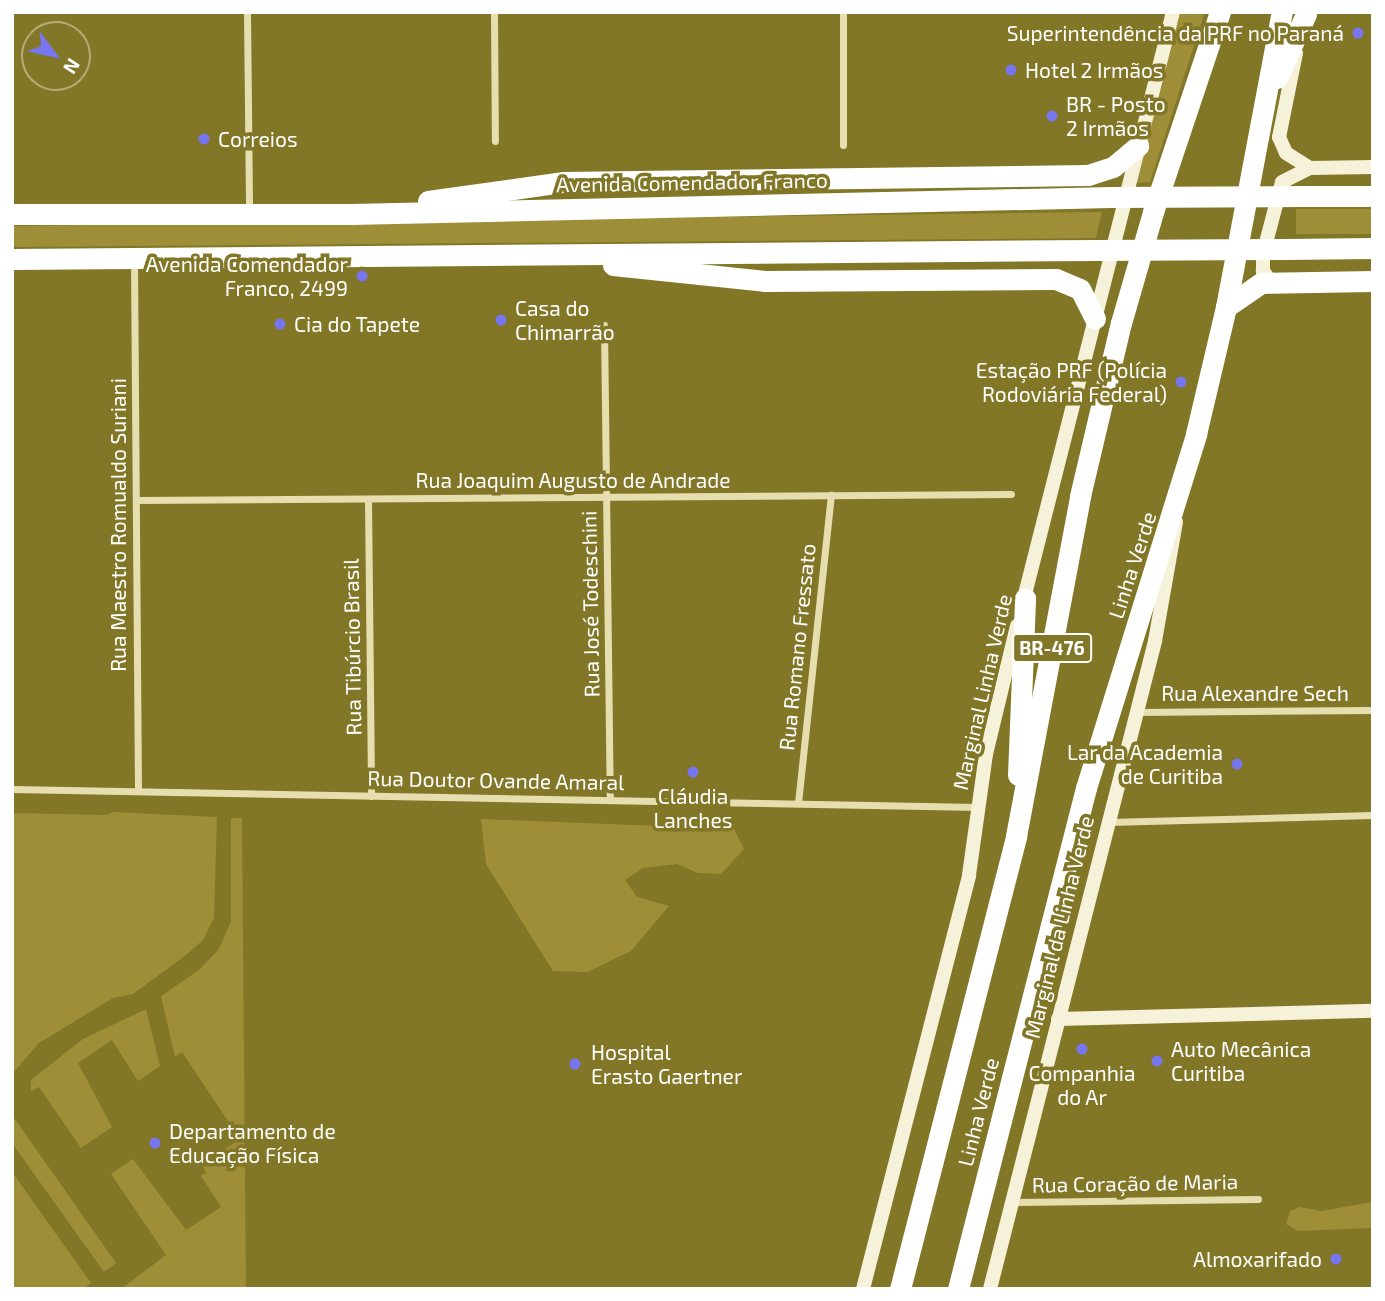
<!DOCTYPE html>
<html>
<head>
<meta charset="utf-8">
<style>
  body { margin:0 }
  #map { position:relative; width:1385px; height:1301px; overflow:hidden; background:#827627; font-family:"Exo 2",sans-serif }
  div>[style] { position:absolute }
  .green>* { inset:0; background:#9e8e38; transform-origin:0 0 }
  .street>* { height:7px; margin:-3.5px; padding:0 3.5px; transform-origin:3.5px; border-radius:3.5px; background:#e7deb0 }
  .secondary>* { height:14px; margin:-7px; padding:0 7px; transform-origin:7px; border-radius:7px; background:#f6f2d9 }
  .highway>* { height:21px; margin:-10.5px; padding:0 10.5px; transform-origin:10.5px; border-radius:10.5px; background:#fff }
  .highway-bridge>* { height:21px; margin:-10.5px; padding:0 10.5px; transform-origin:10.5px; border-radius:10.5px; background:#fff }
  .dots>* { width:19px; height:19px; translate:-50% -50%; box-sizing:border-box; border:4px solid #827627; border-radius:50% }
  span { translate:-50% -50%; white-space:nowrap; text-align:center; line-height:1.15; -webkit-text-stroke:7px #827627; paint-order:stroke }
  .shield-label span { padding:2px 5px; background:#827627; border:2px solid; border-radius:5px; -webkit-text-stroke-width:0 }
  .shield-label { font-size:19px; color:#fff; font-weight:700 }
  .poi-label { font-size:21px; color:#fff }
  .right { translate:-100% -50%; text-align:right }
  .left { translate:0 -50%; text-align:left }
  .street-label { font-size:21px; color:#fff }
  .frame { position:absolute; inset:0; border:14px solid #fff; pointer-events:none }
  .north { position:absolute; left:21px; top:21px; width:70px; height:70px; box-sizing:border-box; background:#827627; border:2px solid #b4ad7d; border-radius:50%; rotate:123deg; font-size:19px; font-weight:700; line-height:28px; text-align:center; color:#fff }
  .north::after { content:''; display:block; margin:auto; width:24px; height:32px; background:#7776ef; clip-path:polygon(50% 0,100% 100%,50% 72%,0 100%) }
</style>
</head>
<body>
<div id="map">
  <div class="green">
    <i style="clip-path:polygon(1179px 12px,1205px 12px,1150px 182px,1135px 183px)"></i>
    <i style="left:1373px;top:209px;width:25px;height:77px;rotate:90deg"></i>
    <i style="clip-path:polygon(1102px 212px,1096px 238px,12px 247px,12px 226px)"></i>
    <i style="clip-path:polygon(114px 812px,217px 817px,214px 918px,203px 940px,186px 955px,133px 994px,113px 998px,39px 1043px,12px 1074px,12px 813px,107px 815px)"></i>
    <i style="clip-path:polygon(231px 818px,242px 818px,246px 1289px,121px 1289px,166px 1255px,111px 1174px,133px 1159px,186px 1230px,221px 1207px,201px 1176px,206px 1173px,202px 1165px,240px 1139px,182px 1052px,175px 1057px,161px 996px,199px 970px,219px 949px,231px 921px)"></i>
    <i style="clip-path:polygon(481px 819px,734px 829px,744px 849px,721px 874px,698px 873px,677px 864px,643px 868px,625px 880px,637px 897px,669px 906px,631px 951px,587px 972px,553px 971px,486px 864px)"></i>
    <i style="clip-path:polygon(146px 1009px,160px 1066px,138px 1081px,112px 1040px,78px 1063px,112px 1127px,81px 1148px,39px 1087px,31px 1091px,31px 1080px,83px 1039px)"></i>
    <i style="clip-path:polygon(12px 1115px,116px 1263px,104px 1272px,12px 1143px)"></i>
    <i style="clip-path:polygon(12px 1172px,91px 1283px,83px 1289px,12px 1289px)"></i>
    <i style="clip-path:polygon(1373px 1202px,1373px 1228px,1298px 1231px,1286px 1224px,1290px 1211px,1300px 1207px,1321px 1211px)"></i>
  </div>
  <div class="street">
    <i style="left:247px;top:12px;width:201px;rotate:89.4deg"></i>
    <i style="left:494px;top:12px;width:129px;rotate:89.6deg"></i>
    <i style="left:843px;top:12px;width:133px;rotate:90deg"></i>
    <i style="left:134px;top:260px;width:531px;rotate:89.57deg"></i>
    <i style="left:604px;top:325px;width:475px;rotate:89.3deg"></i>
    <i style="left:368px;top:499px;width:297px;rotate:89.4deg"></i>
    <i style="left:136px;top:500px;width:875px;rotate:-0.39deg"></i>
    <i style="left:1137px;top:712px;width:236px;rotate:-0.5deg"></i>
    <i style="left:12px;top:789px;width:966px;rotate:1.07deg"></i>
    <i style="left:798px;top:803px;width:310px;rotate:-83.9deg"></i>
    <i style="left:1108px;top:822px;width:265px;rotate:-1.5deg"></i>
    <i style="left:1011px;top:1202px;width:247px;rotate:-0.7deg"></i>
  </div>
  <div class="secondary">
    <i style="left:1296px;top:53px;width:86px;rotate:101.4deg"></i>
    <i style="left:1279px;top:137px;width:17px;rotate:66deg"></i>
    <i style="left:1286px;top:153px;width:28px;rotate:32deg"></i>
    <i style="left:1271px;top:282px;width:14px;rotate:-126deg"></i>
    <i style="left:1263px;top:271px;width:17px;rotate:-90deg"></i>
    <i style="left:1263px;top:254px;width:74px;rotate:-75.2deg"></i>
    <i style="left:1282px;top:182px;width:31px;rotate:-27deg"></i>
    <i style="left:1310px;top:168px;width:63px;rotate:-0.9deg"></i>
    <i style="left:1022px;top:606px;width:613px;rotate:-75.74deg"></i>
    <i style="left:1058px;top:1019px;width:315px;rotate:-1.5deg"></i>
    <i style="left:863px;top:1289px;width:427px;rotate:-75.6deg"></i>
    <i style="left:969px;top:875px;width:122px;rotate:-82deg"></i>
    <i style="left:986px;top:754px;width:132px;rotate:-76.4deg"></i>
    <i style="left:990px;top:1289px;width:669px;rotate:-75.71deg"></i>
    <i style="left:1155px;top:641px;width:121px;rotate:-80deg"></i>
  </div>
  <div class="highway">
    <i style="left:1277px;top:78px;width:70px;rotate:-65.6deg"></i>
    <i style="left:1299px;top:196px;width:74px"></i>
    <i style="left:428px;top:201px;width:137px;rotate:-8deg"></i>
    <i style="left:564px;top:182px;width:524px;rotate:-0.77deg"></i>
    <i style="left:1088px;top:175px;width:26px;rotate:-18deg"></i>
    <i style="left:1113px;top:167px;width:33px;rotate:-40deg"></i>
    <i style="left:12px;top:214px;width:338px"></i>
    <i style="left:350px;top:214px;width:761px;rotate:-1.28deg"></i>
    <i style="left:1286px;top:249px;width:87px;rotate:-0.7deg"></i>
    <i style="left:12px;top:259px;width:1083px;rotate:-0.48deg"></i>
    <i style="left:613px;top:265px;width:152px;rotate:6deg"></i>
    <i style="left:764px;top:281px;width:292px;rotate:-0.4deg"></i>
    <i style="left:1056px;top:279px;width:26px;rotate:23deg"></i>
    <i style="left:1080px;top:289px;width:33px;rotate:63deg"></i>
    <i style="left:1226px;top:307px;width:42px;rotate:-34.4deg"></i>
    <i style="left:1261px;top:283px;width:112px;rotate:-1deg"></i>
    <i style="left:1018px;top:775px;width:177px;rotate:-87.7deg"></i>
    <i style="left:900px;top:1289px;width:468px;rotate:-75.6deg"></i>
    <i style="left:1016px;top:836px;width:346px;rotate:-79.3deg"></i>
    <i style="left:1080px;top:496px;width:178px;rotate:-76.7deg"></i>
    <i style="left:1121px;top:323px;width:116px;rotate:-73.9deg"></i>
    <i style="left:1153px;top:212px;width:211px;rotate:-71.5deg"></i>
    <i style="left:958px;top:1289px;width:517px;rotate:-75.67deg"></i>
    <i style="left:1086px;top:788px;width:371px;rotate:-72.7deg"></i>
    <i style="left:1196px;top:434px;width:130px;rotate:-76.7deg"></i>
    <i style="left:1226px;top:307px;width:300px;rotate:-79.3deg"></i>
  </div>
  <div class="highway-bridge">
    <i style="left:1111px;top:197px;width:188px;rotate:-0.3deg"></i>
    <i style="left:1095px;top:250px;width:191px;rotate:-0.3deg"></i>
  </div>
  <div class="dots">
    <i style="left:1358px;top:33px;background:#7776ef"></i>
    <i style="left:1011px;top:70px;background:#7776ef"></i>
    <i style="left:1052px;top:116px;background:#7776ef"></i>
    <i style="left:204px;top:139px;background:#7776ef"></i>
    <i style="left:362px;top:276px;background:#7776ef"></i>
    <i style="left:501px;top:320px;background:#7776ef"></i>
    <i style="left:280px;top:324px;background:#7776ef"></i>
    <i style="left:1181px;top:382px;background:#7776ef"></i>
    <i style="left:1237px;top:764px;background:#7776ef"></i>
    <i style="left:693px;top:772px;background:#7776ef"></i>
    <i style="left:1082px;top:1049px;background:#7776ef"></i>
    <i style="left:1157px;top:1061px;background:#7776ef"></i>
    <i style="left:575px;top:1064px;background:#7776ef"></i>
    <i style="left:155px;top:1143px;background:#7776ef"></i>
    <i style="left:1336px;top:1259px;background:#7776ef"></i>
  </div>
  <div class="shield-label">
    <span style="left:1052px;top:648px">BR-476</span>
  </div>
  <div class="poi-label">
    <span class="right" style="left:1344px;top:33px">Superintendência da PRF no Paraná</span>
    <span class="left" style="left:1025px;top:70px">Hotel 2 Irmãos</span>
    <span class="left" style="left:1066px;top:116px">BR - Posto<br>2 Irmãos</span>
    <span class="left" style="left:218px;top:139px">Correios</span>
    <span class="right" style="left:348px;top:276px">Avenida Comendador<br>Franco, 2499</span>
    <span class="left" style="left:515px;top:320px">Casa do<br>Chimarrão</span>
    <span class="left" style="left:294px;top:324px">Cia do Tapete</span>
    <span class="right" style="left:1167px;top:382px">Estação PRF (Polícia<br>Rodoviária Federal)</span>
    <span class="right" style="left:1223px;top:764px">Lar da Academia<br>de Curitiba</span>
    <span style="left:693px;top:808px">Cláudia<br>Lanches</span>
    <span class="left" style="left:1171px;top:1061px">Auto Mecânica<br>Curitiba</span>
    <span class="left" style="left:591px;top:1064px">Hospital<br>Erasto Gaertner</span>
    <span style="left:1082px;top:1085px">Companhia<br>do Ar</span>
    <span class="left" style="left:169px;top:1143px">Departamento de<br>Educação Física</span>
    <span class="right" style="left:1322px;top:1259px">Almoxarifado</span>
  </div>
  <div class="street-label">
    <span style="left:692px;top:182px;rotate:-1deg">Avenida Comendador Franco</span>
    <span style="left:573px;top:480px">Rua Joaquim Augusto de Andrade</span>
    <span style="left:118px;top:525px;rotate:-90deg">Rua Maestro Romualdo Suriani</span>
    <span style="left:1132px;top:565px;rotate:-72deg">Linha Verde</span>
    <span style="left:590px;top:604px;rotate:-91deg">Rua José Todeschini</span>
    <span style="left:352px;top:647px;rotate:-91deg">Rua Tibúrcio Brasil</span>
    <span style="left:797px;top:647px;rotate:-84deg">Rua Romano Fressato</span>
    <span style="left:982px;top:692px;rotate:-77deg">Marginal Linha Verde</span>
    <span style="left:1255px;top:693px">Rua Alexandre Sech</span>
    <span style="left:496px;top:780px;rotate:1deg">Rua Doutor Ovande Amaral</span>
    <span style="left:1059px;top:927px;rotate:-76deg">Marginal da Linha Verde</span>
    <span style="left:978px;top:1112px;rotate:-76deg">Linha Verde</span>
    <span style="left:1135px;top:1183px;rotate:-1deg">Rua Coração de Maria</span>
  </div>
  <div class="frame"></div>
  <div class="north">N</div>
</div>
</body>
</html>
